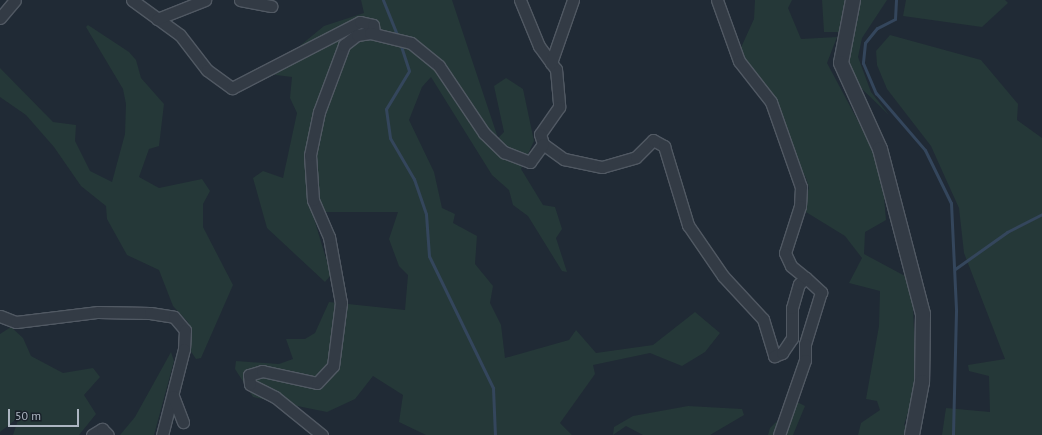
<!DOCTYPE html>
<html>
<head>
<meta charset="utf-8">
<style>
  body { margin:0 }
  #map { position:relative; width:1042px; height:435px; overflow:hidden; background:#202a35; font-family:"PT Sans",sans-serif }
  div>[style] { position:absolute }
  .green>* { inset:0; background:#253838 }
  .stream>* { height:3px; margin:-1.5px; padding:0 1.5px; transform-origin:1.5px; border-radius:1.5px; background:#34465c }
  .roads { filter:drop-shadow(1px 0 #515963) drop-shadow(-1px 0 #515963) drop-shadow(0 1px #515963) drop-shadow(0 -1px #515963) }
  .minor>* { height:11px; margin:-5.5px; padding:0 5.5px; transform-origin:5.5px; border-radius:5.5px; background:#333b45 }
  .tertiary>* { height:14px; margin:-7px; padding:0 7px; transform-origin:7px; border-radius:7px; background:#333b45 }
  span { translate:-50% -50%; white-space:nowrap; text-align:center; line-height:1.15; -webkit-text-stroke:3.5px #19212a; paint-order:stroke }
  .scale { position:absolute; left:8px; top:409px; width:71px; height:18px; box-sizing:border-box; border:2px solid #adb6c2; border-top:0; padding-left:5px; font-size:12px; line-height:14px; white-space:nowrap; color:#adb6c2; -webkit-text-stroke:3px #19212a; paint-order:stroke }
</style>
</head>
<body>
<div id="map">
  <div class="green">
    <i style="clip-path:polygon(361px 0,452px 0,498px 138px,504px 132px,494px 86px,506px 78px,523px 89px,534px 141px,521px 169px,543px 205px,555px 207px,562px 229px,556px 238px,567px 272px,562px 271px,528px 216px,513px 205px,509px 190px,492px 175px,431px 77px,422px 87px,409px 120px,434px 172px,442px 208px,455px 214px,453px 223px,477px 236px,475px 264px,493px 286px,490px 303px,501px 325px,505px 358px,569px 340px,576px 330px,596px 353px,653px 345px,695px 312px,720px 333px,705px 352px,682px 366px,650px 353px,593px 365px,595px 374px,560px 423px,572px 435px,426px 435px,399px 422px,403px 395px,373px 376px,355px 399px,327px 412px,253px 397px,235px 369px,236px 361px,279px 364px,293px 359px,286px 339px,305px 339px,315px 333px,329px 302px,405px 310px,408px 275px,399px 266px,389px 239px,398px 212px,312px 212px,331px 275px,325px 282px,267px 228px,253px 178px,263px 171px,283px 178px,297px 113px,290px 98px,292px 77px,268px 74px,241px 91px,237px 81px,290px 54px,324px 26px,364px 13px)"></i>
    <i style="clip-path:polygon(755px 0,792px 0,788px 8px,801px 39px,837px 37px,827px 63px,881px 164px,886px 220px,865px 232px,864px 254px,905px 276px,913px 305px,916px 387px,904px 425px,915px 435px,858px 435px,861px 423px,880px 410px,877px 401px,866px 399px,879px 326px,880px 291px,849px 283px,862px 258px,845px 236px,801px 209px,809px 188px,806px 178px,739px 52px,754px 19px)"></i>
    <i style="clip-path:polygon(822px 0,845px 0,839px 32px,824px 32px)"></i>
    <i style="clip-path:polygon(858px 0,887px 0,862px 38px,858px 57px,871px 92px,889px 115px,861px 88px,850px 67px,847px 50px)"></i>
    <i style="clip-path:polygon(906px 0,1005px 0,1008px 3px,982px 27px,903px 16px)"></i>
    <i style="clip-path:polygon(88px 25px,129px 52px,136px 60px,141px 78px,164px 104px,159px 146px,149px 149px,139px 177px,159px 188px,202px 179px,210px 191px,203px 204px,203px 227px,233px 285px,201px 358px,196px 359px,190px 350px,188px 322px,173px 306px,159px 270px,127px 255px,107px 219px,106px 206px,81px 186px,54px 147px,26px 115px,0 97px,0 68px,53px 122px,76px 125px,75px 141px,90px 171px,112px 182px,125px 134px,126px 104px,123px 89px,86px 27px)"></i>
    <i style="clip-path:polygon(890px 35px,981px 60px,1018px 104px,1017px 120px,1042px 138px,1042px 435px,942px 435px,946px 408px,990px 412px,989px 376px,969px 371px,968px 365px,1005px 359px,964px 253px,959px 208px,949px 186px,931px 146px,887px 89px,877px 65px,876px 51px)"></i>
    <i style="clip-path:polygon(11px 327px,23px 338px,31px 356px,63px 373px,93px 368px,100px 377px,84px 395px,96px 414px,79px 435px,13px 435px,19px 417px,0 432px,0 334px)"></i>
    <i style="clip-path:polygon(171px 352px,174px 361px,154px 435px,120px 435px,135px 417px)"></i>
    <i style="clip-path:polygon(797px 402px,805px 406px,793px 435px,768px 435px,770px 428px)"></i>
    <i style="clip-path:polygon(688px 406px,742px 409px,744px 415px,710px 435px,643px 435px,626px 426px,613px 435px,614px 427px,633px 416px)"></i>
  </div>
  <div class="stream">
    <i style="left:383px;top:0;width:40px;rotate:68deg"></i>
    <i style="left:896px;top:0;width:19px;rotate:93deg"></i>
    <i style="left:895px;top:19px;width:20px;rotate:153deg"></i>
    <i style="left:877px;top:28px;width:19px;rotate:129deg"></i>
    <i style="left:865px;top:43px;width:20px;rotate:96deg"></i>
    <i style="left:863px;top:63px;width:33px;rotate:67deg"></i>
    <i style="left:876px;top:93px;width:75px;rotate:49.3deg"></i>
    <i style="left:925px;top:150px;width:59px;rotate:63.9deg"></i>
    <i style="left:951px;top:203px;width:108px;rotate:87.3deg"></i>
    <i style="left:956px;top:311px;width:124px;rotate:91.4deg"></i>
    <i style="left:400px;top:43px;width:29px;rotate:72deg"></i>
    <i style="left:409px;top:71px;width:44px;rotate:121.2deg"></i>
    <i style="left:386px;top:109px;width:29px;rotate:82deg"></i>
    <i style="left:390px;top:138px;width:48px;rotate:59.7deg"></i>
    <i style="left:414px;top:179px;width:37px;rotate:71deg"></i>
    <i style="left:426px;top:214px;width:42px;rotate:85.9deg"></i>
    <i style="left:429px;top:256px;width:147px;rotate:64.1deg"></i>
    <i style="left:493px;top:388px;width:47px;rotate:87.6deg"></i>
    <i style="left:955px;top:269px;width:64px;rotate:-35.4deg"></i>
    <i style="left:1007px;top:232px;width:39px;rotate:-27deg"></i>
  </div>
  <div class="roads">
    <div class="minor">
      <i style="left:132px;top:0;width:59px;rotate:36.1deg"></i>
      <i style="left:180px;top:35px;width:44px;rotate:52.4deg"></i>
      <i style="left:207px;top:70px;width:31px;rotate:36deg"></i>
      <i style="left:232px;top:88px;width:144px;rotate:-27.3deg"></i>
      <i style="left:360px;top:22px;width:13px;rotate:13deg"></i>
      <i style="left:373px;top:25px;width:8px;rotate:83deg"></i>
      <i style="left:240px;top:0;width:32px;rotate:11deg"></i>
      <i style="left:520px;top:0;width:50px;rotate:67.6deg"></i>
      <i style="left:539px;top:46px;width:29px;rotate:54deg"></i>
      <i style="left:556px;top:69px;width:38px;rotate:85deg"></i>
      <i style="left:559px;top:107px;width:33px;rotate:125deg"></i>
      <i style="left:540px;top:134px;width:10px;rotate:73deg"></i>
      <i style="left:543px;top:144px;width:26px;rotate:36deg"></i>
      <i style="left:564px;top:159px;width:39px;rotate:12deg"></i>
      <i style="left:602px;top:167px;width:35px;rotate:-16deg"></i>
      <i style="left:636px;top:157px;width:24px;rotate:-45deg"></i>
      <i style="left:653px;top:140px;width:13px;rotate:29deg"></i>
      <i style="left:664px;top:146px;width:83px;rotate:73.1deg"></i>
      <i style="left:688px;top:225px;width:62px;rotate:55.5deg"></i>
      <i style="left:723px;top:276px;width:59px;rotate:47.1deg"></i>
      <i style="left:763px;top:319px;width:39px;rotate:73deg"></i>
      <i style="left:774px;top:356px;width:9px;rotate:-21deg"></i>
      <i style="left:782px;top:353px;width:18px;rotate:-56deg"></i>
      <i style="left:792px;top:338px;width:30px;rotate:-90deg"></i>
      <i style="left:792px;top:308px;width:25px;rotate:-74deg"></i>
      <i style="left:799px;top:284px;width:9px;rotate:-41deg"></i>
      <i style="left:806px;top:278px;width:21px;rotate:43deg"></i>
      <i style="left:821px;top:292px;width:54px;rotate:107.1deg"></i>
      <i style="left:805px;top:344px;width:16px;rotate:90deg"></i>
      <i style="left:805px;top:360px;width:79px;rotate:109.1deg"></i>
      <i style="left:717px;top:0;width:65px;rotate:70.2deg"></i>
      <i style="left:739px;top:61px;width:52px;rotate:52deg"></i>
      <i style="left:771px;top:102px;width:90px;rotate:70.6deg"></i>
      <i style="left:801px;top:187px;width:19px;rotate:93deg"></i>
      <i style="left:800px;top:206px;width:49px;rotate:107.7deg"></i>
      <i style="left:785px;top:253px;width:14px;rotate:65deg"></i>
      <i style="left:791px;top:266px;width:19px;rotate:39deg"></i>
      <i style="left:0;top:18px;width:23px;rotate:-50deg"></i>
      <i style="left:157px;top:19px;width:52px;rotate:-21.6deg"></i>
      <i style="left:551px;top:63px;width:67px;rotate:-70.8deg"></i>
      <i style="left:0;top:316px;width:17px;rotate:21deg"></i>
      <i style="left:16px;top:322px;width:83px;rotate:-7deg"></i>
      <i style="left:98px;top:312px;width:52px;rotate:1.1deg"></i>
      <i style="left:150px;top:313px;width:24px;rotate:9deg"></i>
      <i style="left:174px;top:317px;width:17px;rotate:50deg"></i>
      <i style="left:185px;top:330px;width:19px;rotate:93deg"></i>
      <i style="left:184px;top:349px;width:89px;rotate:104.3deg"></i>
      <i style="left:173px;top:396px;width:28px;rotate:69deg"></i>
      <i style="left:92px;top:435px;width:12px;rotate:-31deg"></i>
      <i style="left:102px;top:429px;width:8px;rotate:45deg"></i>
      <i style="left:322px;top:435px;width:60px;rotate:-141deg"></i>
      <i style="left:275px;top:397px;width:28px;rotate:-153deg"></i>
      <i style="left:250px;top:384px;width:9px;rotate:-96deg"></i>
      <i style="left:249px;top:375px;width:14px;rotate:-17deg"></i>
      <i style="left:262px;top:371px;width:56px;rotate:12.3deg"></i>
      <i style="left:317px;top:383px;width:23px;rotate:-47deg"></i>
      <i style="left:333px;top:366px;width:64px;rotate:-82.8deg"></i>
      <i style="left:341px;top:303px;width:67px;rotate:-100.3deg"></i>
      <i style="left:329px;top:237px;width:40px;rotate:-113.4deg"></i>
      <i style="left:313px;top:200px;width:45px;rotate:-93.8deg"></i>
      <i style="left:310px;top:155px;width:44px;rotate:-78.2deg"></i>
      <i style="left:319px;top:112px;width:72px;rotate:-69.5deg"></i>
      <i style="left:344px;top:45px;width:16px;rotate:-38deg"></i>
      <i style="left:357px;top:35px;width:13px;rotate:-9deg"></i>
      <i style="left:370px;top:33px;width:42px;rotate:13.7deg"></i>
      <i style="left:411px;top:43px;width:36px;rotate:39deg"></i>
      <i style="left:439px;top:66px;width:81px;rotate:56.1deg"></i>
      <i style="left:484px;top:133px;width:28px;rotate:44deg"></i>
      <i style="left:504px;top:152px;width:28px;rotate:21deg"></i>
      <i style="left:530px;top:162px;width:22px;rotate:-54deg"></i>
    </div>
    <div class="tertiary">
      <i style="left:853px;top:0;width:64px;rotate:100.8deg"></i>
      <i style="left:841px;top:63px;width:94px;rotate:65.6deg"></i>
      <i style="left:880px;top:149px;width:171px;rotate:75.4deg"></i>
      <i style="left:923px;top:314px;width:68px;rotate:90.8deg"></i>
      <i style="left:922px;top:382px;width:54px;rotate:100.7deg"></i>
    </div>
  </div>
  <div class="scale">50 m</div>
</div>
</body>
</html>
